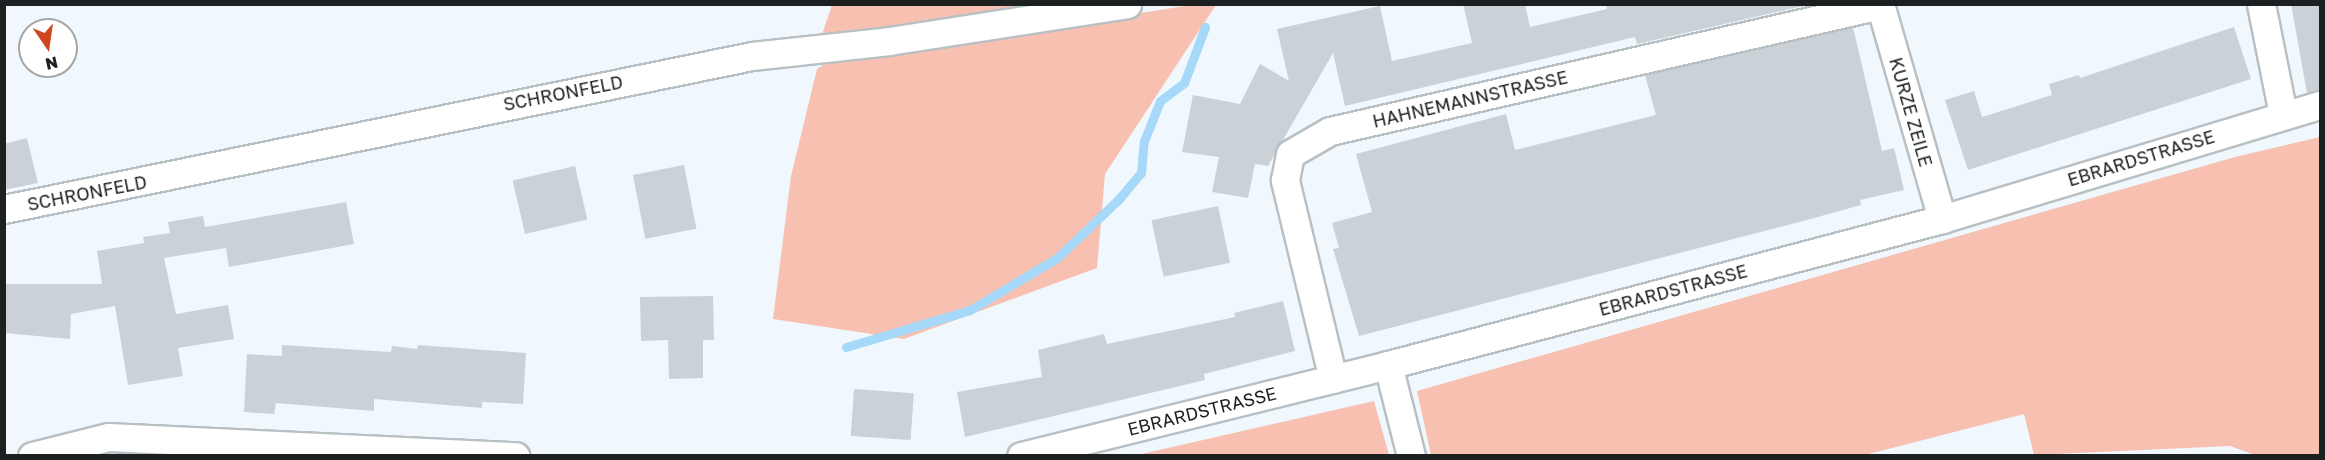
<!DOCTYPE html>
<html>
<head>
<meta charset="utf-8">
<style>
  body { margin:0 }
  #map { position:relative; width:2325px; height:460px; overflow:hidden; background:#f1f8fd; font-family:"Golos Text",sans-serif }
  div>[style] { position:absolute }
  .green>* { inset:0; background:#f8c0b1 }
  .stream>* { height:9px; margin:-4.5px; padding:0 4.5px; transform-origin:4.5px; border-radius:4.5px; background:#a5d8f9 }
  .building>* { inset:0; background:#cbd2d7; transform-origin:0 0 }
  .roads { filter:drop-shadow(2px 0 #b9c0c4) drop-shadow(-2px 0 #b9c0c4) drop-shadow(0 2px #b9c0c4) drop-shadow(0 -2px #b9c0c4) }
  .street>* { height:27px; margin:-13.5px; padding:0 13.5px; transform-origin:13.5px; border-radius:13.5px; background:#fff }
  span { translate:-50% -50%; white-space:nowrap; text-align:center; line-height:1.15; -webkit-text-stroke:6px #fff; paint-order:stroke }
  .street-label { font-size:18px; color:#1d2021 }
  .frame { position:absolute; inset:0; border:6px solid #1d2021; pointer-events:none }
  .north { position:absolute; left:18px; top:18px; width:60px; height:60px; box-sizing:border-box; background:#fff; border:2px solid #a5a6a6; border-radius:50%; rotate:167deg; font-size:16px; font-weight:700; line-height:24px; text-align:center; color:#1d2021 }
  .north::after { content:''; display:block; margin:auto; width:21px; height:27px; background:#cf4520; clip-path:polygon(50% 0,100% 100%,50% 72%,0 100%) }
</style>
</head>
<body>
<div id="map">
  <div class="green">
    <i style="clip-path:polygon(832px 5px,1127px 5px,817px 49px)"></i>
    <i style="clip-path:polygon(1191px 5px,1216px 5px,1105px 174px,1097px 268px,904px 339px,773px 319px,791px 176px,817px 69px,826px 63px)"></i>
    <i style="clip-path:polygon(2320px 137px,2320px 455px,2255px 455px,2230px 446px,2034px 455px,2024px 414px,1865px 455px,1431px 455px,1417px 391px,2235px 157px)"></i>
    <i style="clip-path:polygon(1374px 401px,1389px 455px,1137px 455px)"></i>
  </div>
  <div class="stream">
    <i style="left:846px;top:347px;width:129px;rotate:-16.6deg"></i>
    <i style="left:970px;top:310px;width:101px;rotate:-30.9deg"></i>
    <i style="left:1057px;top:258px;width:84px;rotate:-43.6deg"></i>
    <i style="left:1118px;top:200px;width:35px;rotate:-50deg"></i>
    <i style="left:1141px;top:173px;width:32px;rotate:-85deg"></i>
    <i style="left:1144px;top:141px;width:43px;rotate:-68.2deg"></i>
    <i style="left:1160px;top:101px;width:30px;rotate:-37deg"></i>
    <i style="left:1184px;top:83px;width:60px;rotate:-69.4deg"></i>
  </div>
  <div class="building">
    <i style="clip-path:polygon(1463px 4px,1525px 4px,1530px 27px,1607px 9px,1606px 4px,1812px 4px,1637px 44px,1635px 37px,1345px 106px,1333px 53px,1268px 166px,1255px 164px,1248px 198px,1212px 192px,1219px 157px,1182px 152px,1193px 95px,1240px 104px,1260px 64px,1289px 81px,1277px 29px,1380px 6px,1392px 61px,1472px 43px)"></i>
    <i style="clip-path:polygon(2291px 4px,2320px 4px,2320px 90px,2307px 93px)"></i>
    <i style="clip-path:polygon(1853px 27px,1882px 151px,1894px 148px,1904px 190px,1860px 200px,1861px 205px,1807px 220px,1359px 336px,1333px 249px,1339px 248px,1332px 223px,1372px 212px,1356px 154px,1506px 114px,1515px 150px,1656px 115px,1645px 75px)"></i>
    <i style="clip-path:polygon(2234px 27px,2251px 79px,1968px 170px,1945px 100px,1974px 91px,1982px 117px,2052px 95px,2049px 84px,2079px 75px,2080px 78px)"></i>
    <i style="clip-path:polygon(27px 138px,38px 183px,4px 190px,4px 144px)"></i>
    <i style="left:684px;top:165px;width:65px;height:52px;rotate:79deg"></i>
    <i style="left:575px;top:166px;width:55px;height:64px;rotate:77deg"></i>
    <i style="clip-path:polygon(346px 202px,354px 244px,229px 267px,226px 248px,164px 258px,176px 314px,228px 305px,234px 339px,178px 348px,183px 376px,128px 385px,115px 306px,71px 314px,70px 339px,4px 333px,4px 284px,102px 284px,97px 251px,144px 243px,143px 237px,170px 233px,168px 222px,203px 216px,205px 227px)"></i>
    <i style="left:1218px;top:206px;width:58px;height:68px;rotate:78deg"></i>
    <i style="clip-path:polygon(713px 296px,714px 340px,703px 340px,703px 378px,669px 379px,668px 340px,641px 341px,640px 297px)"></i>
    <i style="clip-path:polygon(1283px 301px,1295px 351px,1204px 374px,1205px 380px,965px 437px,957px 392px,1042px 377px,1038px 350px,1104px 334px,1107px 344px,1235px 317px,1234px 313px)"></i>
    <i style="clip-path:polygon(282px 345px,391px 352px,392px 346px,417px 349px,418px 345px,526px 353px,523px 404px,482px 402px,482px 408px,374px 399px,374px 411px,276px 403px,274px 414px,244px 412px,247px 354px,282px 356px)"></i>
    <i style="left:854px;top:389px;width:60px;height:47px;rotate:4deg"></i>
  </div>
  <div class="roads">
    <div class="street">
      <i style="left:1880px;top:4px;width:224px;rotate:73.9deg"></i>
      <i style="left:2261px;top:4px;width:112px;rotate:78.7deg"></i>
      <i style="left:4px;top:209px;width:763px;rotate:-11.56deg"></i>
      <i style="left:752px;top:56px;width:138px;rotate:-6.2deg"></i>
      <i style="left:889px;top:41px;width:241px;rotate:-8.8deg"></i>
      <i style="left:1388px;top:365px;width:94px;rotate:75.8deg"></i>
      <i style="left:1333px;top:379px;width:205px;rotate:-103.6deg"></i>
      <i style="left:1285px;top:180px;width:26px;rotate:-79deg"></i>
      <i style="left:1290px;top:154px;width:46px;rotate:-29.9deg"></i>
      <i style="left:1330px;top:131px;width:564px;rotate:-12.9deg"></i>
      <i style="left:32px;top:456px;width:78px;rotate:-14deg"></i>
      <i style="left:108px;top:437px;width:408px;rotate:2.7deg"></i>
      <i style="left:1021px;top:456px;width:378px;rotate:-13.9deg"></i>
      <i style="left:1388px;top:365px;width:573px;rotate:-14.76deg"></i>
      <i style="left:1942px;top:219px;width:395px;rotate:-16.8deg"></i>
    </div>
  </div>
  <div class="street-label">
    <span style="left:563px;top:93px;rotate:-11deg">SCHRONFELD</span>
    <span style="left:1470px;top:99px;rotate:-13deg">HAHNEMANNSTRASSE</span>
    <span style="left:1911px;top:112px;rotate:74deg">KURZE ZEILE</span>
    <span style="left:2141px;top:158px;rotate:-17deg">EBRARDSTRASSE</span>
    <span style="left:87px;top:193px;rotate:-11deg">SCHRONFELD</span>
    <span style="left:1673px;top:290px;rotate:-15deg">EBRARDSTRASSE</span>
    <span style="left:1202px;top:411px;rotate:-14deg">EBRARDSTRASSE</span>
  </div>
  <div class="frame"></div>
  <div class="north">N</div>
</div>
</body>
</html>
